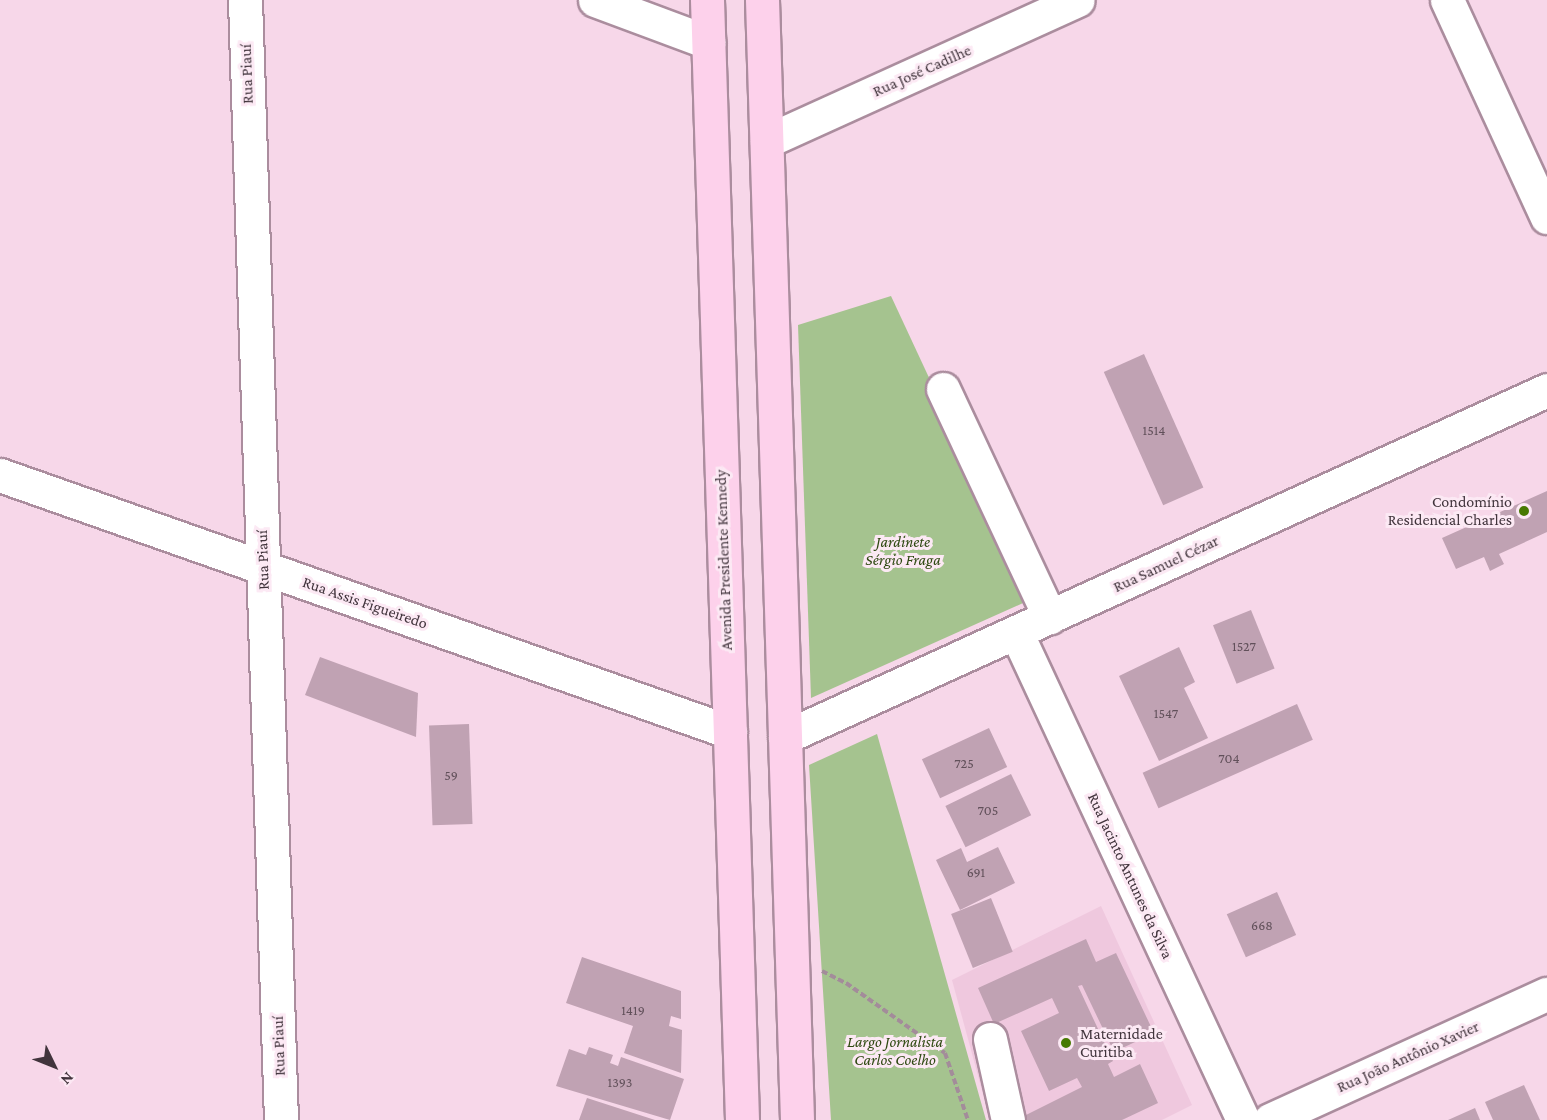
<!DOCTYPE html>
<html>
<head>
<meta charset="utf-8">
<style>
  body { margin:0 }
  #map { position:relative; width:1547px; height:1120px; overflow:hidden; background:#f7d7e9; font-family:"Crimson Pro",serif }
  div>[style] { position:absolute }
  .built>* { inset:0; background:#efc8de }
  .green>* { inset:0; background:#a5c38f }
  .building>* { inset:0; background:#c0a2b3; transform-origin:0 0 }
  .path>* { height:4px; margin-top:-2px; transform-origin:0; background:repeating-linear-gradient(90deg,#a38c9a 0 6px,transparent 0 9px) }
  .roads { filter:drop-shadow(2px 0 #ab8d9e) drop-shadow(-2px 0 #ab8d9e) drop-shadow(0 2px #ab8d9e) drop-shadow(0 -2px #ab8d9e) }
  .minor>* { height:33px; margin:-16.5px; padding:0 16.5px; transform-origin:16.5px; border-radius:16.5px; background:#fff }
  .major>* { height:33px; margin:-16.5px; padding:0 16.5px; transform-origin:16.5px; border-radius:16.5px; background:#fdd1eb }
  .dots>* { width:16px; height:16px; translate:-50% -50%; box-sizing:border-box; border:3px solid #fce9f4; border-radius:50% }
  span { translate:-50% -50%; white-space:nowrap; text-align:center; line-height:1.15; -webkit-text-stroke:6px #fce9f4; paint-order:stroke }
  .number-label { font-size:14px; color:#61505a }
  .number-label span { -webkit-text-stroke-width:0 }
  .street-label { font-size:16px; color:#41343c }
  .poi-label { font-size:16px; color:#41343c }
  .right { translate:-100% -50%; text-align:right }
  .left { translate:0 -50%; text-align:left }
  .park-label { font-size:16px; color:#2e4911; font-style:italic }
  .north { position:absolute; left:24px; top:1036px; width:60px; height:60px; -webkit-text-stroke:4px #fce9f4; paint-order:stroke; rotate:133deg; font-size:16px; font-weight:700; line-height:24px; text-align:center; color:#41343c }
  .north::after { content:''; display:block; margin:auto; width:21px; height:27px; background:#41343c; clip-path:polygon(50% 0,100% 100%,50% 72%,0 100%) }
</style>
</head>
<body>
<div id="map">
  <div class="built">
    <i style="clip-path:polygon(1101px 906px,1192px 1105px,1162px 1120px,990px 1120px,952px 980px)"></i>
  </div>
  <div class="green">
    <i style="clip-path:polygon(891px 296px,1032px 599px,811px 698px,798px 325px)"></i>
    <i style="clip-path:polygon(877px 734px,986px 1120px,831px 1120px,809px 765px)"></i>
  </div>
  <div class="building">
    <i style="left:1144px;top:354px;width:146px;height:44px;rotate:66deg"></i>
    <i style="clip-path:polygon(1547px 491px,1547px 532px,1499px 554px,1504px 564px,1490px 571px,1484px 557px,1456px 569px,1442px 538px)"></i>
    <i style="left:1251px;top:610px;width:63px;height:41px;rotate:68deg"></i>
    <i style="clip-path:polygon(1179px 647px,1195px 682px,1184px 688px,1208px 738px,1159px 761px,1119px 676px)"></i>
    <i style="clip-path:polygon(320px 657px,418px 693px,416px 737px,305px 695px)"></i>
    <i style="left:1297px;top:704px;width:39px;height:169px;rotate:66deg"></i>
    <i style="left:469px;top:724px;width:100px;height:40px;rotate:88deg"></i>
    <i style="left:989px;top:728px;width:43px;height:74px;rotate:65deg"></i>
    <i style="left:1011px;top:774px;width:46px;height:73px;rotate:64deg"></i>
    <i style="clip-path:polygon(998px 847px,1015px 883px,960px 910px,936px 860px,961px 848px,967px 862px)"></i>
    <i style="left:1277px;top:892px;width:47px;height:55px;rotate:66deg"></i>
    <i style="left:991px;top:898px;width:58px;height:43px;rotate:68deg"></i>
    <i style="clip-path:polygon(1086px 939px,1096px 962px,1116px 953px,1154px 1033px,1114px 1052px,1082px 985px,1078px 986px,1113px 1061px,1108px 1064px,1114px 1077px,1140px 1064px,1158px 1103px,1122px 1120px,1016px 1120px,1082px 1087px,1077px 1078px,1049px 1091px,1021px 1031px,1059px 1013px,1052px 998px,994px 1024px,978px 988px)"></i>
    <i style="clip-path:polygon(582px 957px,681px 991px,681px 1019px,671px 1016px,669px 1026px,682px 1030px,681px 1073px,624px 1053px,633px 1026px,566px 1003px)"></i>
    <i style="clip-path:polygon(589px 1047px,613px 1055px,610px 1063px,618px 1066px,621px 1057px,684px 1079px,670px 1120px,556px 1086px,569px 1049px,586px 1055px)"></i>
    <i style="clip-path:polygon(1524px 1085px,1540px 1120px,1493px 1120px,1485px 1102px)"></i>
    <i style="clip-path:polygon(587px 1098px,655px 1120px,579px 1120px)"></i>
    <i style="clip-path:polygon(1475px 1108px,1480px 1120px,1448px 1120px)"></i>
  </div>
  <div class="path">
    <i style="left:822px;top:971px;width:27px;rotate:27deg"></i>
    <i style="left:846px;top:983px;width:121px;rotate:35.3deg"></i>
    <i style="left:945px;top:1053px;width:71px;rotate:71.1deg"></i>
  </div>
  <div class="roads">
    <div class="minor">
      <i style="left:245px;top:0;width:1121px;rotate:88.16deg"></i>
      <i style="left:595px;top:0;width:121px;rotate:20.4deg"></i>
      <i style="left:1447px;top:0;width:239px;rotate:65.3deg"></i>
      <i style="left:767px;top:141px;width:341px;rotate:-24.4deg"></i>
      <i style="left:943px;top:389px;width:252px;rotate:64.9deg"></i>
      <i style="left:0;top:475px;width:774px;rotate:19.39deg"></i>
      <i style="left:1016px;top:632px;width:538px;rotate:65.05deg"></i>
      <i style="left:785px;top:737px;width:837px;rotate:-24.48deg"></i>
      <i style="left:990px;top:1039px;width:83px;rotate:77.5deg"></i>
      <i style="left:1270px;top:1120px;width:304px;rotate:-24.5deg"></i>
    </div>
    <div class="major">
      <i style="left:707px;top:0;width:1121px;rotate:88.21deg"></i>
      <i style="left:762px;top:0;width:1121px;rotate:88.21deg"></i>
    </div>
  </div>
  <div class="dots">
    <i style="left:1524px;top:511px;background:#477901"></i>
    <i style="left:1066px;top:1043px;background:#477901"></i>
  </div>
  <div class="number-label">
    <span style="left:1154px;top:430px">1514</span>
    <span style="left:1244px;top:646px">1527</span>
    <span style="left:1166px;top:713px">1547</span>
    <span style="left:1229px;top:758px">704</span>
    <span style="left:964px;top:763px">725</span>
    <span style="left:451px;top:775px">59</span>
    <span style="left:988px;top:810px">705</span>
    <span style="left:976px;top:872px">691</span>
    <span style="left:1262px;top:925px">668</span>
    <span style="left:633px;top:1010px">1419</span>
    <span style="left:620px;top:1082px">1393</span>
  </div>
  <div class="street-label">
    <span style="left:922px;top:71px;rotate:-24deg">Rua José Cadilhe</span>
    <span style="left:247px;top:74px;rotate:-92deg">Rua Piauí</span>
    <span style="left:263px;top:560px;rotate:-92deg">Rua Piauí</span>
    <span style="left:724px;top:560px;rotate:-92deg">Avenida Presidente Kennedy</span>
    <span style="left:1166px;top:564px;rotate:-25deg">Rua Samuel Cézar</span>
    <span style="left:365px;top:603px;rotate:19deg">Rua Assis Figueiredo</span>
    <span style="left:1130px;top:876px;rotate:65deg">Rua Jacinto Antunes da Silva</span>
    <span style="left:279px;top:1046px;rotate:-92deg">Rua Piauí</span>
    <span style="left:1408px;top:1057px;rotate:-24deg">Rua João Antônio Xavier</span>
  </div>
  <div class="poi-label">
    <span class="right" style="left:1512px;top:511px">Condomínio<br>Residencial Charles</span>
    <span class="left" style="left:1080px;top:1043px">Maternidade<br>Curitiba</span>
  </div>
  <div class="park-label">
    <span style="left:903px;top:551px">Jardinete<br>Sérgio Fraga</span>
    <span style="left:895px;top:1051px">Largo Jornalista<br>Carlos Coelho</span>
  </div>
  <div class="north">N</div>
</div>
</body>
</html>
